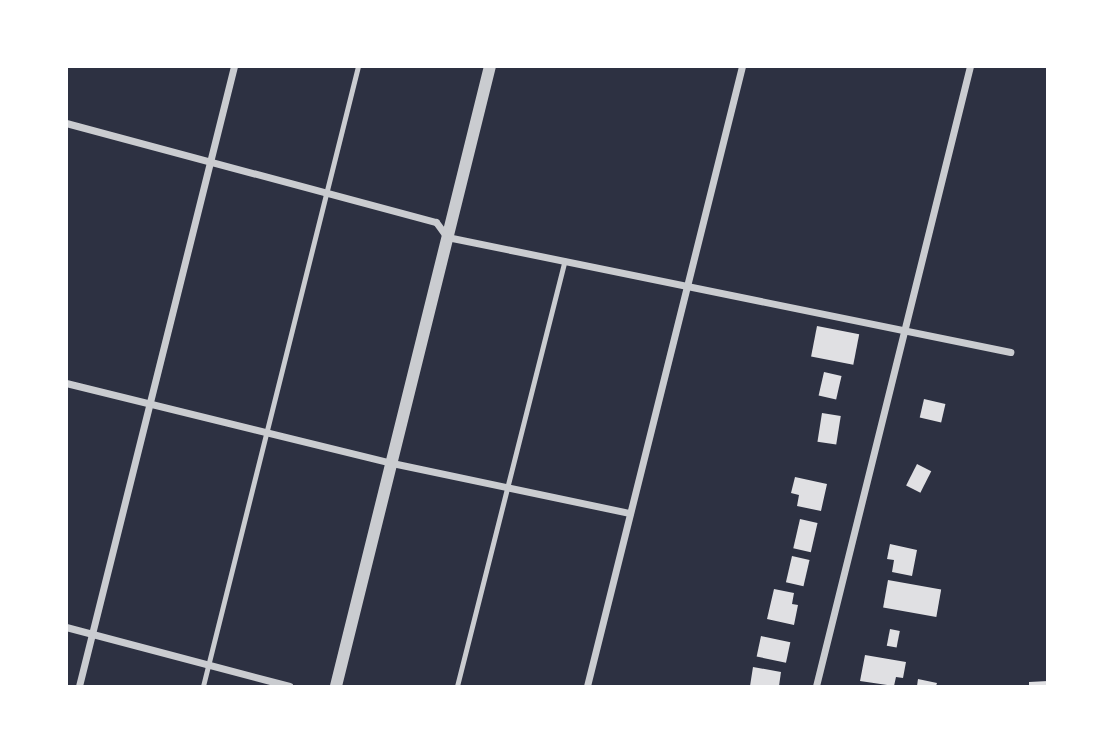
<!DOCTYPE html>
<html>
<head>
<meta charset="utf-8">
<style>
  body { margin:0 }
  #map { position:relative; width:1114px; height:753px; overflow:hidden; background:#2d3142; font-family:Lato,sans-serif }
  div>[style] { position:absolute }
  .building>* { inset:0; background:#e0e0e3; transform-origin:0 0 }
  .service>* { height:5px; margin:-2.5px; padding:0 2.5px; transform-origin:2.5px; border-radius:2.5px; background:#caccd0 }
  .minor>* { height:7px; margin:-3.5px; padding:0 3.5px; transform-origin:3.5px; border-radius:3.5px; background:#caccd0 }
  .tertiary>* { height:12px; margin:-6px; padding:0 6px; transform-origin:6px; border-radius:6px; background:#caccd0 }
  span { translate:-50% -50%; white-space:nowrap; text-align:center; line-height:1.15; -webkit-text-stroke:7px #fff; paint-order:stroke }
  .frame { position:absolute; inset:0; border:68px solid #fff; pointer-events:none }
</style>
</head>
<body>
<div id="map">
  <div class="building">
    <i style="left:817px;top:326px;width:43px;height:31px;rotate:11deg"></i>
    <i style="left:824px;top:372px;width:18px;height:24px;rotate:13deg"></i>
    <i style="left:924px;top:399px;width:22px;height:19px;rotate:13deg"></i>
    <i style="left:822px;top:413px;width:19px;height:29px;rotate:9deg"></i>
    <i style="left:917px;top:464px;width:16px;height:24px;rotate:27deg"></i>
    <i style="clip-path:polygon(795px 477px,827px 484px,821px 511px,797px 506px,799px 495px,791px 493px)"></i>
    <i style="left:800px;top:519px;width:18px;height:30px;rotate:13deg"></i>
    <i style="clip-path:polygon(890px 544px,917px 550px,912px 576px,892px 572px,894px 560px,887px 559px)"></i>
    <i style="left:792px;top:556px;width:18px;height:27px;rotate:13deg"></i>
    <i style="left:888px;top:580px;width:54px;height:28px;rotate:10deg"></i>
    <i style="clip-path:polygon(774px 589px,794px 593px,792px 604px,798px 605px,794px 625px,767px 619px)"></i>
    <i style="left:890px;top:629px;width:10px;height:17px;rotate:11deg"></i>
    <i style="left:761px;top:636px;width:30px;height:21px;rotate:12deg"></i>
    <i style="clip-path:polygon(865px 655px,906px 662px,903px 678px,896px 677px,894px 686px,860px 681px)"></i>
    <i style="clip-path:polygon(753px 667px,781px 672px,779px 686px,750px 686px)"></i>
    <i style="clip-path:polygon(918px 679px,937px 683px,936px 686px,917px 686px)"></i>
    <i style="clip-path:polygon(1048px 681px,1048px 686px,1029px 686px,1029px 682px)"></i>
  </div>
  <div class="service">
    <i style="left:203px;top:686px;width:639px;rotate:-75.96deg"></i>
    <i style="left:457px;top:686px;width:439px;rotate:-75.8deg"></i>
  </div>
  <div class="minor">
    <i style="left:66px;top:123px;width:383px;rotate:15deg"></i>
    <i style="left:436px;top:222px;width:19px;rotate:54deg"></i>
    <i style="left:447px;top:237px;width:575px;rotate:11.54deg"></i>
    <i style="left:66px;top:383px;width:336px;rotate:13.8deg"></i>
    <i style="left:392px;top:463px;width:243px;rotate:11.9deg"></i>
    <i style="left:66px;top:627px;width:231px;rotate:14.8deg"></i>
    <i style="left:79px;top:686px;width:639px;rotate:-75.96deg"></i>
    <i style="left:587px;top:686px;width:639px;rotate:-75.96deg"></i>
    <i style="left:816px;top:686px;width:639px;rotate:-76.05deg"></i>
  </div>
  <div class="tertiary">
    <i style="left:336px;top:686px;width:639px;rotate:-76.05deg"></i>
  </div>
  <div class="frame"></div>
</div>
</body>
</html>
